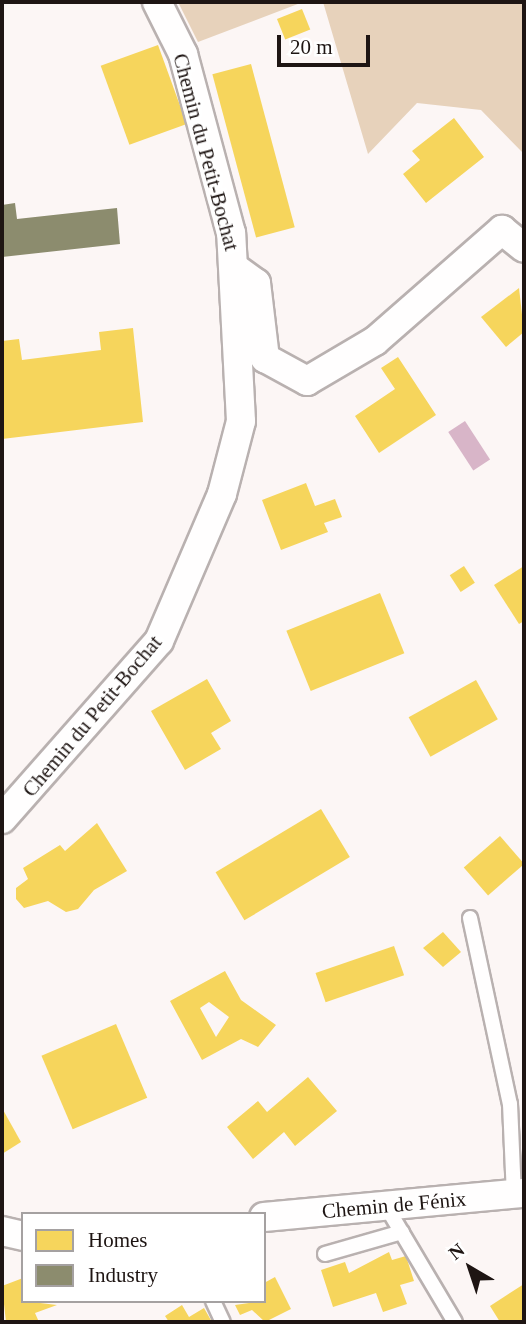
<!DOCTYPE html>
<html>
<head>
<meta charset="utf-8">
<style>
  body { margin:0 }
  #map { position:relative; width:526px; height:1324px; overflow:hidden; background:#fcf6f5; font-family:"Times New Roman",serif }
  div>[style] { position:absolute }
  .forest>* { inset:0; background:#e7d2bb }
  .water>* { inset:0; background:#d8b5c8; transform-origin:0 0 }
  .homes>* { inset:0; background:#f6d55c; transform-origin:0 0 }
  .industry>* { inset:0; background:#8c8c6e }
  .roads { filter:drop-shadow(2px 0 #b9b1b0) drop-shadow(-2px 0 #b9b1b0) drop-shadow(0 2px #b9b1b0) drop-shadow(0 -2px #b9b1b0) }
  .service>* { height:14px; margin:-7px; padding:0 7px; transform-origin:7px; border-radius:7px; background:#fffefe }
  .minor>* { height:28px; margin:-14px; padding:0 14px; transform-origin:14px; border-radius:14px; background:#fffefe }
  span { translate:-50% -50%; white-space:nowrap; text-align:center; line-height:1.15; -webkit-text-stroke:7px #fff; paint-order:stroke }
  .street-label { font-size:21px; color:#1e1513 }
  .frame { position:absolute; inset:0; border:4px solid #1e1513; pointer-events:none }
  .legend { position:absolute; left:21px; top:1212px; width:245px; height:91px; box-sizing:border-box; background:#fff; border:2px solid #a5a1a1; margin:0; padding:9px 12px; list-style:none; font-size:21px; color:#1e1513 }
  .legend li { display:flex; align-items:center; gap:14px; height:35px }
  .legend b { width:35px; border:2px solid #a5a1a1 }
  .north { position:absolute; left:435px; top:1233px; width:70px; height:70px; -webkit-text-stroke:5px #fff; paint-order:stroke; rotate:321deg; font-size:19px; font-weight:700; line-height:28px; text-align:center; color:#1e1513 }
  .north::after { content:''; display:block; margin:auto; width:24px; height:32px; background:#1e1513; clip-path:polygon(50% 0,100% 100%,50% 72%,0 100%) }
  .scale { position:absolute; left:277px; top:35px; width:93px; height:32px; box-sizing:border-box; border:4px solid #1e1513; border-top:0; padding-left:9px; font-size:21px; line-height:24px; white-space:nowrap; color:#1e1513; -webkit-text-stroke:5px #fff; paint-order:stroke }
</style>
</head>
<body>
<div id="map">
  <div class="forest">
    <i style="clip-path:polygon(178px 2px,303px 2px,198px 42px)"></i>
    <i style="clip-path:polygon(323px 2px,524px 2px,524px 154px,481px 110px,417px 103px,368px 154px)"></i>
  </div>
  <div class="water">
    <i style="left:465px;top:421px;width:46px;height:20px;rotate:57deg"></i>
  </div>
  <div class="homes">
    <i style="left:302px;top:9px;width:22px;height:27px;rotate:68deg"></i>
    <i style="left:158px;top:45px;width:84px;height:61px;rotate:70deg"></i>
    <i style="left:251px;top:64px;width:169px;height:40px;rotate:75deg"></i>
    <i style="clip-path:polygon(454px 118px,484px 157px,426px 203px,403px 174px,420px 160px,412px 151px)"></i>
    <i style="clip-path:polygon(519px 288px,524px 332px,506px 347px,481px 317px)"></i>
    <i style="clip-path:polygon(133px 328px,143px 422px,2px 439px,2px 341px,19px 339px,22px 360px,101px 350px,99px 332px)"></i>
    <i style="clip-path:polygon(398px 357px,436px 415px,379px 453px,355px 416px,395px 389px,381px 368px)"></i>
    <i style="clip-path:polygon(306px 483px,315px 506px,335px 499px,342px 517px,324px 523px,328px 532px,281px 550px,262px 500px)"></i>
    <i style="left:464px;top:566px;width:20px;height:17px;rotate:57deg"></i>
    <i style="clip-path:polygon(524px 566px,524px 621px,519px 624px,494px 585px)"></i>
    <i style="left:380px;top:593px;width:65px;height:101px;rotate:68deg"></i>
    <i style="clip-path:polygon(207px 679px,231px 721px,211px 733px,221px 749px,185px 770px,151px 711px)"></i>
    <i style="left:476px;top:680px;width:45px;height:77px;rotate:61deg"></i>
    <i style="left:321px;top:809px;width:56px;height:123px;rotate:59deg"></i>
    <i style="clip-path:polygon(97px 823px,127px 871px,94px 890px,78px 909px,66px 912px,48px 901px,24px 908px,16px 899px,16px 888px,28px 879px,23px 868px,60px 845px,65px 851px)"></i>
    <i style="left:500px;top:836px;width:37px;height:48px;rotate:49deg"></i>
    <i style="clip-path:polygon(443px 932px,461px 952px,443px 967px,423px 948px)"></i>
    <i style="left:394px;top:946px;width:31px;height:83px;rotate:71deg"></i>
    <i style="clip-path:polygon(evenodd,225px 971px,241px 1000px,276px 1025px,258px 1047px,241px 1039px,202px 1060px,170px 1001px,225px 971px,209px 1002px,229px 1017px,216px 1037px,200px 1008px,209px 1002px)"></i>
    <i style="left:116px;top:1024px;width:80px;height:81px;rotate:67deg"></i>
    <i style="clip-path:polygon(308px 1077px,337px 1111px,295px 1146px,284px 1132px,253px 1159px,227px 1127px,258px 1101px,267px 1112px)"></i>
    <i style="clip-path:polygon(2px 1108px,21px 1142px,2px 1154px)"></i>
    <i style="clip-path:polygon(389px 1252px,392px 1260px,406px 1256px,414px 1281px,400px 1285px,407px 1304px,383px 1312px,376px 1293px,333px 1307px,321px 1270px,345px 1262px,349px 1273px)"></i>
    <i style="clip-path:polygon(275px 1277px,291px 1309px,265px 1322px,252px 1310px,240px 1315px,235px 1305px,264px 1301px,264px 1283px)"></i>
    <i style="clip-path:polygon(23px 1278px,23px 1301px,57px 1305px,35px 1313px,39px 1322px,6px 1322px,2px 1286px)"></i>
    <i style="clip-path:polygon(524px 1284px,524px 1322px,500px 1322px,490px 1306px)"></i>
    <i style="clip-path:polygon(182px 1305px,189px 1317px,204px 1308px,212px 1322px,169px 1322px,165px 1316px)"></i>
  </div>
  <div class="industry">
    <i style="clip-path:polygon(15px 203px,17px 219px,117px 208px,120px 244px,2px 257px,2px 205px)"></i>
  </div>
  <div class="roads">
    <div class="service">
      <i style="left:470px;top:918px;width:190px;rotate:77.9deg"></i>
      <i style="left:510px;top:1104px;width:90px;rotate:87.5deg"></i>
      <i style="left:386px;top:1206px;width:135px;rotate:59.3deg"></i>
      <i style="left:325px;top:1254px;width:80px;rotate:-15.9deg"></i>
      <i style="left:213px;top:1301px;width:23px;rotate:65deg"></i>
    </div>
    <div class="minor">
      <i style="left:235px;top:268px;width:26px;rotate:36deg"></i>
      <i style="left:256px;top:283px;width:76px;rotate:83.2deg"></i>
      <i style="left:265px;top:358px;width:48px;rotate:28.7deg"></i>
      <i style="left:307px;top:381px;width:79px;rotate:-30.5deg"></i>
      <i style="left:375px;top:341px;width:169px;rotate:-41.2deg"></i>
      <i style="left:502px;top:230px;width:28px;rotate:39deg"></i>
      <i style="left:2px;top:819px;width:237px;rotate:-48.6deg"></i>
      <i style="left:159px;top:641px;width:160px;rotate:-66.8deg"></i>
      <i style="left:222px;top:494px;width:75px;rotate:-75.4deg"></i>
      <i style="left:241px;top:421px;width:188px;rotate:-93deg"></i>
      <i style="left:231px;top:233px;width:185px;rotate:-105deg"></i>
      <i style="left:183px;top:54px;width:58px;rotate:-116.6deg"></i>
      <i style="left:264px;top:1217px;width:261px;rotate:-5.3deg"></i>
      <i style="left:2px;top:1231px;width:22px;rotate:13deg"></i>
    </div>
  </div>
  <div class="street-label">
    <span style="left:206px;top:152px;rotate:75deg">Chemin du Petit-Bochat</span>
    <span style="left:92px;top:716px;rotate:-50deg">Chemin du Petit-Bochat</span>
    <span style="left:394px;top:1205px;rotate:-5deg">Chemin de Fénix</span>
  </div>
  <div class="frame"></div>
  <ul class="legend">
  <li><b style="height:19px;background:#f6d55c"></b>Homes</li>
  <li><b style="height:19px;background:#8c8c6e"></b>Industry</li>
  </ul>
  <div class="north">N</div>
  <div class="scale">20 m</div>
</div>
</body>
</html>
